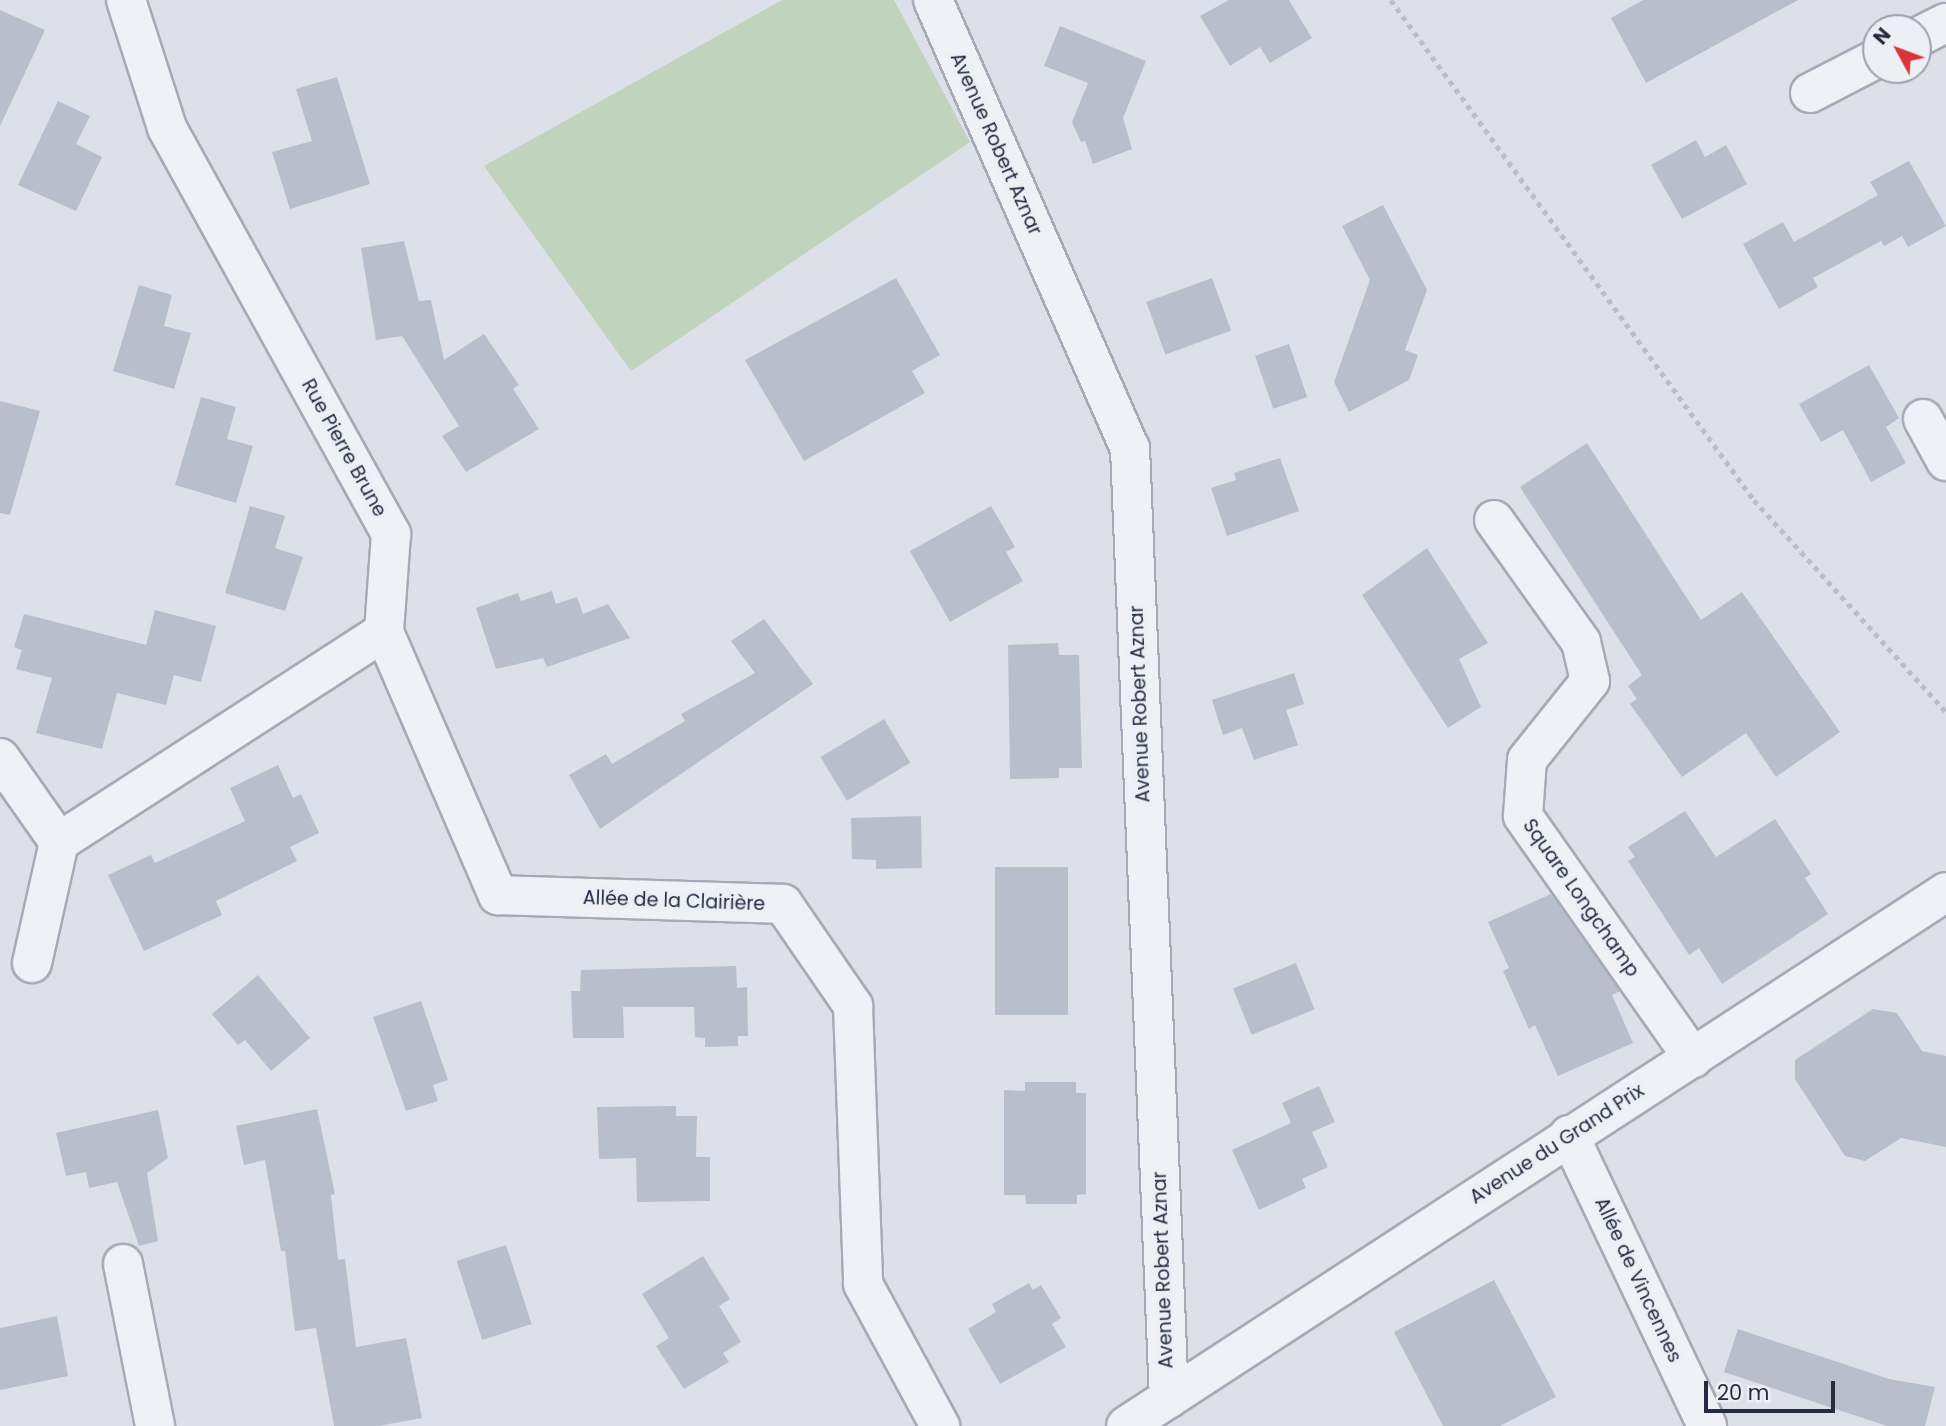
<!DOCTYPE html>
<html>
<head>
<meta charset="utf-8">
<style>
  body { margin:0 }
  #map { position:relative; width:1946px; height:1426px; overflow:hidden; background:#dde0e8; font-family:Poppins,sans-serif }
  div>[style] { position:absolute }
  .green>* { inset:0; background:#bfd3bd }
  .building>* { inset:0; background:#b9becc; transform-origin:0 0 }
  .path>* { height:4.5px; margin-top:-2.25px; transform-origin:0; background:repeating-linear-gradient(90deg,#bbbec7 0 5px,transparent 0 10px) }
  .roads { filter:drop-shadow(2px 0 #a6aab6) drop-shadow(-2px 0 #a6aab6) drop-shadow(0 2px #a6aab6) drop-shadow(0 -2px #a6aab6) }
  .minor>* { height:38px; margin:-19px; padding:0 19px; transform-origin:19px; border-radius:19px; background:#f0f1f6 }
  span { translate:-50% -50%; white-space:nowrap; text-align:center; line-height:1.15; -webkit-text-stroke:7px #eceff6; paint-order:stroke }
  .street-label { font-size:19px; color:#252b40 }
  .north { position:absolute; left:1862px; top:14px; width:70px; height:70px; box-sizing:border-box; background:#eceff6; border:2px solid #9ca1ad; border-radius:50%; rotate:311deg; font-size:19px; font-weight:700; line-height:28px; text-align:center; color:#252b40 }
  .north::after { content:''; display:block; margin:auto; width:24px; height:32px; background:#db3436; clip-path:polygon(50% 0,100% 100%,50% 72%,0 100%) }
  .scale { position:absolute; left:1704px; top:1381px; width:131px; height:32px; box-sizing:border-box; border:4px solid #252b40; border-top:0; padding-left:9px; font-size:21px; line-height:24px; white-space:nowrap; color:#252b40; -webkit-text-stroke:5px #eceff6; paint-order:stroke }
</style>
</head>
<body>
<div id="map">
  <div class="green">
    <i style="clip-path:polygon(782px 0,894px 0,970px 142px,631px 371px,484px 166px)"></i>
  </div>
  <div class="building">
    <i style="clip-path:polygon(1229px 0,1289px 0,1312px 38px,1270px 63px,1260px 47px,1230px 66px,1200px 16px)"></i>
    <i style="clip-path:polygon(1643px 0,1798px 0,1646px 83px,1611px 18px)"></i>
    <i style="clip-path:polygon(0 10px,45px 30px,0 126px)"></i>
    <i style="clip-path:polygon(1060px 26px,1146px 61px,1123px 118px,1132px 149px,1093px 164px,1085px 141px,1081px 142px,1072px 122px,1088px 83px,1044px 66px)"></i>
    <i style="clip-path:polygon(337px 77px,370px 184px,290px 209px,272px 152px,312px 141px,296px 89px)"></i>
    <i style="clip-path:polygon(58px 101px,90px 116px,76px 144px,102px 157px,76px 211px,18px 185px)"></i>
    <i style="clip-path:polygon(1696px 140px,1705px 157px,1726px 145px,1747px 184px,1682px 219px,1651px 165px)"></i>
    <i style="clip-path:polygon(1909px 161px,1946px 226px,1908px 247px,1902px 236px,1884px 246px,1881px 241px,1813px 278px,1818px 287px,1779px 309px,1743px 244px,1783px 222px,1794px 242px,1878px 195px,1870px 182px)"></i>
    <i style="clip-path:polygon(1383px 205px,1427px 290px,1405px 350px,1418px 355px,1409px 380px,1349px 412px,1334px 382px,1370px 280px,1342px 226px)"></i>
    <i style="clip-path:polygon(404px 241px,419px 301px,431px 300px,444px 360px,484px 334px,519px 385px,513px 389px,539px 429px,466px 472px,442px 436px,459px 426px,402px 336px,376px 340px,361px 248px)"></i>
    <i style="clip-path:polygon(896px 278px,940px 355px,912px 371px,925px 393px,804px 461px,745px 360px)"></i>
    <i style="left:1212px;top:278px;width:56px;height:70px;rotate:70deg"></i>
    <i style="clip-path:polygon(139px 285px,172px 295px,164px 326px,191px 333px,174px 389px,113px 371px)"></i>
    <i style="left:1289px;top:344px;width:56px;height:36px;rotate:71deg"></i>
    <i style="clip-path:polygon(1869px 365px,1899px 418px,1886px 427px,1906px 463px,1871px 482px,1843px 430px,1821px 442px,1799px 404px)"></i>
    <i style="clip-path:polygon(201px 397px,236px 407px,227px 439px,253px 446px,236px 503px,175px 485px)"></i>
    <i style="clip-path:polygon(0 401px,40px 411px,10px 515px,0 513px)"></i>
    <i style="clip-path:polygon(1587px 443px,1701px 620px,1742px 592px,1840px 732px,1776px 777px,1746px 733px,1682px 777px,1630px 704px,1637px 699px,1628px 686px,1642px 675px,1520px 487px)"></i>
    <i style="clip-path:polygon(1280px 458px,1299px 511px,1227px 536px,1211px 488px,1236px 480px,1234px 473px)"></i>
    <i style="clip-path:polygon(250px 506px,285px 516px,275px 548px,303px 557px,285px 611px,225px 593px)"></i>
    <i style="clip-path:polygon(991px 506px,1015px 547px,1006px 552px,1023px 581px,950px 622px,910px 551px)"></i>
    <i style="clip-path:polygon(1427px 548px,1488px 643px,1459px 659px,1481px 707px,1448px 728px,1362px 595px)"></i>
    <i style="clip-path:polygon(552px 591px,556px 604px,577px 597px,583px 614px,608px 604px,630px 638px,547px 667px,543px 658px,496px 669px,476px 608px,518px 593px,521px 601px)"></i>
    <i style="clip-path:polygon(155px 610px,216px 626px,201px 682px,174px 675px,166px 705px,117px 693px,102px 749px,36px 733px,52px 678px,16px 669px,22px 650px,14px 647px,24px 614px,146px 645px)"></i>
    <i style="clip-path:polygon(764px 619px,813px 684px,600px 829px,569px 775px,606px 754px,612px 764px,685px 721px,681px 714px,755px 673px,731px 641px)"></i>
    <i style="clip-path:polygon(1058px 643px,1059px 655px,1079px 655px,1082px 768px,1059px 768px,1059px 778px,1010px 779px,1008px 645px)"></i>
    <i style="clip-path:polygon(1294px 673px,1304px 704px,1286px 710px,1298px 745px,1254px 760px,1242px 728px,1223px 735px,1212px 700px)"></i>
    <i style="left:884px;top:719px;width:51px;height:74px;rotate:59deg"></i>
    <i style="clip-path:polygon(278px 765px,293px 798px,301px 794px,319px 833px,290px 847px,297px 861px,216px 901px,222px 915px,144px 951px,108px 875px,151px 855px,155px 863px,245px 821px,230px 788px)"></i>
    <i style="clip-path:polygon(1685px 811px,1716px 857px,1775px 819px,1811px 874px,1805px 878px,1828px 914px,1722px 984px,1699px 948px,1689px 955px,1628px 861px,1635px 857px,1628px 847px)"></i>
    <i style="clip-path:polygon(921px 816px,922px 868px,876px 869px,876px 860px,852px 859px,851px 818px)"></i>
    <i style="left:995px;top:867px;width:73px;height:148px"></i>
    <i style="clip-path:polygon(1551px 894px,1620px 991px,1612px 995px,1633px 1043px,1558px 1076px,1535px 1025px,1529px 1029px,1503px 971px,1509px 968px,1488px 922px)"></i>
    <i style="left:1296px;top:963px;width:50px;height:68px;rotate:68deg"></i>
    <i style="clip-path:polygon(736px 966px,737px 988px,747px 987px,748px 1036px,738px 1036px,738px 1046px,705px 1047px,705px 1038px,695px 1037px,694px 1007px,623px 1007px,624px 1038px,573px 1038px,571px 991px,580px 991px,581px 970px)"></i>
    <i style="clip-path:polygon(258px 975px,310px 1038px,271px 1071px,245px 1040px,238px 1045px,212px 1014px)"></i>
    <i style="clip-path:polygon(421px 1001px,448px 1080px,433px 1085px,438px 1101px,406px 1111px,373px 1017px)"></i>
    <i style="clip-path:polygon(1873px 1009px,1897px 1013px,1922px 1051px,1946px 1056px,1946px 1147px,1901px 1138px,1865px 1161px,1845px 1156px,1795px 1079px,1795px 1060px)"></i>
    <i style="clip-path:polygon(1025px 1082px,1076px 1082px,1076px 1093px,1086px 1093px,1086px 1194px,1077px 1195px,1077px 1204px,1026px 1204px,1025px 1195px,1004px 1195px,1004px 1090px,1025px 1091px)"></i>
    <i style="clip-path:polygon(1319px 1086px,1335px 1122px,1312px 1132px,1328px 1167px,1302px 1179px,1306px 1188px,1259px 1210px,1232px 1150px,1291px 1123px,1282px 1103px)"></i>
    <i style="clip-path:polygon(676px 1106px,676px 1116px,697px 1116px,696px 1157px,710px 1157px,710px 1201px,637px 1202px,636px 1158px,599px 1159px,597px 1107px)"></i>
    <i style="clip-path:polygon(317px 1109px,335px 1194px,331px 1195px,338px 1260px,345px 1259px,356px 1347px,406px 1338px,422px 1418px,378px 1426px,334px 1426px,316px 1328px,295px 1331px,285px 1251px,281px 1251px,265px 1160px,244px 1165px,236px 1126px)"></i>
    <i style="clip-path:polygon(158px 1110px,168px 1158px,147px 1173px,158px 1241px,139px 1246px,117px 1182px,89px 1188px,86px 1172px,66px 1176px,56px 1133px)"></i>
    <i style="left:506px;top:1245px;width:83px;height:52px;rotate:72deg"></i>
    <i style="clip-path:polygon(703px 1256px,730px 1299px,719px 1306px,741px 1342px,723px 1353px,729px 1362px,684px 1389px,656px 1346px,669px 1338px,642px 1294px)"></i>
    <i style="clip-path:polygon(1494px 1280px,1556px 1397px,1500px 1426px,1443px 1426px,1394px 1332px)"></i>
    <i style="clip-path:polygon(1029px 1283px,1033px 1290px,1041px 1285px,1061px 1318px,1052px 1324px,1066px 1347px,1000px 1384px,968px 1329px,996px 1312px,992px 1304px)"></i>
    <i style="clip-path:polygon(57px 1316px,68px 1376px,0 1390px,0 1328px)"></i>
    <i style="clip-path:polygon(1738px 1329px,1889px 1379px,1935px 1387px,1925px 1426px,1887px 1426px,1724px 1372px)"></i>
  </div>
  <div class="path">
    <i style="left:1391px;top:0;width:618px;rotate:54.02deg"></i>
    <i style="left:1754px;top:500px;width:286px;rotate:47.8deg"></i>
  </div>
  <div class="roads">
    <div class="minor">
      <i style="left:126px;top:0;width:134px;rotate:72.2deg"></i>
      <i style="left:167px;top:128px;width:464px;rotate:61.1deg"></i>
      <i style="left:391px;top:534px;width:98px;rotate:94.1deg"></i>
      <i style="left:384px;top:632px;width:287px;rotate:66.6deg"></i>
      <i style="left:498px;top:895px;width:285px;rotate:1.8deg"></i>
      <i style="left:783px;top:904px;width:124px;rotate:55.5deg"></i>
      <i style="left:853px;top:1006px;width:278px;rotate:87.9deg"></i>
      <i style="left:863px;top:1284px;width:162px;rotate:61.5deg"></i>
      <i style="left:933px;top:0;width:489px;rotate:66.3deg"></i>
      <i style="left:1130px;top:448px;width:951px;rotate:87.65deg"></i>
      <i style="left:1169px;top:1398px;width:51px;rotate:146.9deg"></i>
      <i style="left:1918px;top:37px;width:31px;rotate:-27deg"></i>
      <i style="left:1810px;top:93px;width:74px;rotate:-27.3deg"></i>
      <i style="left:1923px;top:419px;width:48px;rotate:61.3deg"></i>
      <i style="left:1494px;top:520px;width:150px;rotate:54.5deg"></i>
      <i style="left:1581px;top:642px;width:40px;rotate:77deg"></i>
      <i style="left:1590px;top:681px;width:101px;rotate:128.6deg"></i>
      <i style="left:1527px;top:760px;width:56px;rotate:94.1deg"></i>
      <i style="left:1523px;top:816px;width:296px;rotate:54.9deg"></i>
      <i style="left:0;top:758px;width:103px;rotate:54.9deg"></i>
      <i style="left:59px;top:842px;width:387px;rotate:-32.9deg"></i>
      <i style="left:32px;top:963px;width:124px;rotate:-77.4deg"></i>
      <i style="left:1569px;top:1135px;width:322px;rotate:64.6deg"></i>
      <i style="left:123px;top:1264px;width:165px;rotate:78.8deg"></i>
      <i style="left:1169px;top:1398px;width:927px;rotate:-33.07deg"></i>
    </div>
  </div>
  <div class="street-label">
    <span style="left:996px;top:144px;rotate:66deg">Avenue Robert Aznar</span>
    <span style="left:344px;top:448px;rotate:61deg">Rue Pierre Brune</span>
    <span style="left:1140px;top:704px;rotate:-92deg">Avenue Robert Aznar</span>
    <span style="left:1581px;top:898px;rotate:55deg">Square Longchamp</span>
    <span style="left:674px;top:901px;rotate:2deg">Allée de la Clairière</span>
    <span style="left:1557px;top:1144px;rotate:-33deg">Avenue du Grand Prix</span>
    <span style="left:1163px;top:1270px;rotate:-92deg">Avenue Robert Aznar</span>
    <span style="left:1638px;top:1280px;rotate:65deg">Allée de Vincennes</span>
  </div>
  <div class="north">N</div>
  <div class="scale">20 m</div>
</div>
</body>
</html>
